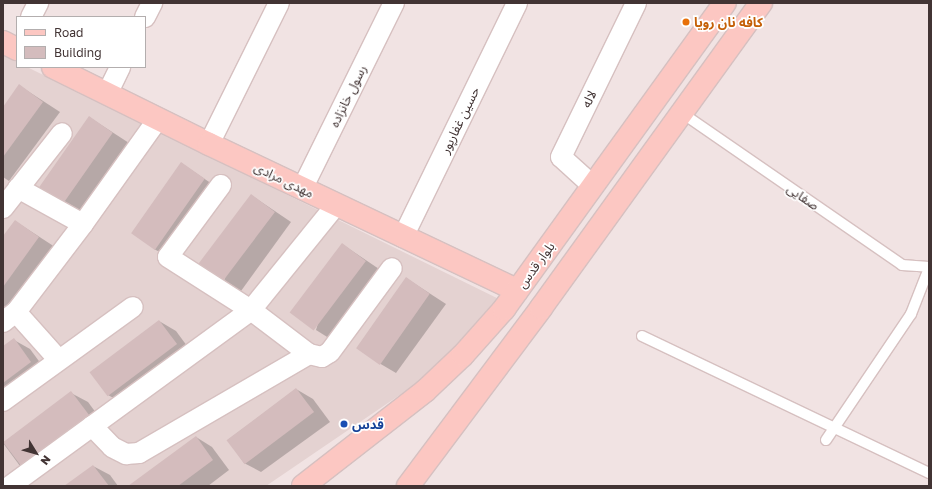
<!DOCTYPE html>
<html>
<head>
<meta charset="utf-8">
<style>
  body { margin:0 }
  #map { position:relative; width:932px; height:489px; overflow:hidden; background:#f1e3e3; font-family:"Golos Text","Noto Sans Arabic",sans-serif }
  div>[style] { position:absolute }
  .residential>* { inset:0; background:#e4d2d1 }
  .shadow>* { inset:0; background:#0003 }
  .building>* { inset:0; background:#d4bcbd; transform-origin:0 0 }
  .roads { filter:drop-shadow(1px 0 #d6c0c0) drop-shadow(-1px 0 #d6c0c0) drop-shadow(0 1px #d6c0c0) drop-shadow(0 -1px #d6c0c0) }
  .lane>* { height:10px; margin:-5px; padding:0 5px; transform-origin:5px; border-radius:5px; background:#fff }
  .street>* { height:20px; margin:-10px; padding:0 10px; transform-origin:10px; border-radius:10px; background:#fff }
  .secondary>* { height:22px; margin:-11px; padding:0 11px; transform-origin:11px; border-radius:11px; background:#fcc7c2 }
  .dots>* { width:11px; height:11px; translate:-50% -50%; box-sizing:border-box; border:2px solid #fff; border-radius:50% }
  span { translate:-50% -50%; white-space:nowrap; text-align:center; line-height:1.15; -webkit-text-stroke:3.5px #fff; paint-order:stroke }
  .food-label { font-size:13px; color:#c56008; font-weight:700 }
  .left { translate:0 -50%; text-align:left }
  .street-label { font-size:13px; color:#423434 }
  .transit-label { font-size:13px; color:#164399; font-weight:700 }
  .frame { position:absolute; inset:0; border:4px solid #423434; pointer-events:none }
  .legend { position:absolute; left:16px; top:16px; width:130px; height:52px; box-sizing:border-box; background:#fff; border:1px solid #b3aeae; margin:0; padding:5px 7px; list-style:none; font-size:12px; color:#423434 }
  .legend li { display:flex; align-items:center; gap:8px; height:20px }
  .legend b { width:20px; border:1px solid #b3aeae }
  .north { position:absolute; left:16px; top:433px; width:40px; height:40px; -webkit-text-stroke:3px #fff; paint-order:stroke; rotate:127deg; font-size:11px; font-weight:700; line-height:16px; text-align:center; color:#423434 }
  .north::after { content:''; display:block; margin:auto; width:14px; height:18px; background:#423434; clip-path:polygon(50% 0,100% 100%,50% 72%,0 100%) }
</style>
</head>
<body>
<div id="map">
  <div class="residential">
    <i style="clip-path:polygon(3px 55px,17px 62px,17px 67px,27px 67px,507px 303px,432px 373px,266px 486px,3px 486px)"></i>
  </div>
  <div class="shadow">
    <i style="clip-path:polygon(20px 86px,60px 112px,9px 181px,3px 177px,3px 108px)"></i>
    <i style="clip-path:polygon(89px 117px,129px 143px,79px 212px,62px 203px)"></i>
    <i style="clip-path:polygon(181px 163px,221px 190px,171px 258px,154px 249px)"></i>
    <i style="clip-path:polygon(251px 195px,291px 222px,241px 291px,224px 281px)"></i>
    <i style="clip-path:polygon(15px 221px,55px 247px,3px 315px,3px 238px)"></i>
    <i style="clip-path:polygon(342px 244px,382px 271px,332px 340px,316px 330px)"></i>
    <i style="clip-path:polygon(406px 278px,446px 304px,396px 373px,379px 363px)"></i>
    <i style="clip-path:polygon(159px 321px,176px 331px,193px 354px,124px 404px,108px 395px)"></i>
    <i style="clip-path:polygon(14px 340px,30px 349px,47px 372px,3px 405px,3px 347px)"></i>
    <i style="clip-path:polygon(296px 389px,313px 399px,330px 422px,261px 472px,244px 463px,228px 440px)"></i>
    <i style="clip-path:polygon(71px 393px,88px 402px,105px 425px,36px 476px,20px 466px,3px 443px)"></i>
    <i style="clip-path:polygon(196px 437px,212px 447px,229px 470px,208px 486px,130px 486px)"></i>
    <i style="clip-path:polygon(93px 466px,110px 475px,118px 486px,66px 486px)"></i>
  </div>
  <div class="building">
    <i style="clip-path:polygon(19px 84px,43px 102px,3px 157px,3px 107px)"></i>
    <i style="left:89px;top:116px;width:29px;height:87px;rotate:35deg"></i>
    <i style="left:181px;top:162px;width:29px;height:87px;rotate:35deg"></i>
    <i style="left:251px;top:194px;width:30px;height:87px;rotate:37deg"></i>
    <i style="clip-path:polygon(15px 220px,39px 237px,3px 287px,3px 236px)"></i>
    <i style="left:342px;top:243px;width:30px;height:87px;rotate:37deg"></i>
    <i style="left:406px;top:277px;width:29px;height:87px;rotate:35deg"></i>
    <i style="left:159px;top:320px;width:30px;height:87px;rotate:53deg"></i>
    <i style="clip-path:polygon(14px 338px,31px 362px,3px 383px,3px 346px)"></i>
    <i style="left:296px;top:388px;width:30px;height:87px;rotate:53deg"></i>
    <i style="left:71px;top:391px;width:30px;height:85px;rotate:53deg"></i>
    <i style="clip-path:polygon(196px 436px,213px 460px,178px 486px,128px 486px)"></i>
    <i style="clip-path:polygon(93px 465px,109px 486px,64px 486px)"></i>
  </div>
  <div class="roads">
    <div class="lane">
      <i style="left:682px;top:113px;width:267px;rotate:34.6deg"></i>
      <i style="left:902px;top:265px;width:27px;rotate:4deg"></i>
      <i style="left:642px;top:336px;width:318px;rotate:25.5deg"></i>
      <i style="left:826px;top:440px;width:152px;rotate:-56deg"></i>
      <i style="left:911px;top:314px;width:49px;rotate:-68.6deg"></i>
    </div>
    <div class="street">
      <i style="left:31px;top:17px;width:16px;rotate:-63deg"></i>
      <i style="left:145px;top:17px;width:16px;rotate:-63deg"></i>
      <i style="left:107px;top:94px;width:30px;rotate:-64deg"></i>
      <i style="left:209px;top:144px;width:157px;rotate:-63.6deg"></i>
      <i style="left:221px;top:185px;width:89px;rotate:126.4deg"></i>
      <i style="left:168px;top:257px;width:98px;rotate:32.6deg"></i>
      <i style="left:251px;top:310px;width:73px;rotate:37.2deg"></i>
      <i style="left:309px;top:354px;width:13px;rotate:13deg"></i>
      <i style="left:322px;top:357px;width:9px;rotate:-32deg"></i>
      <i style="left:330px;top:352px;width:104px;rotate:-53.6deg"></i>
      <i style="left:593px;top:186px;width:43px;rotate:-137.8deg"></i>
      <i style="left:561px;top:157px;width:171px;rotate:-64deg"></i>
      <i style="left:18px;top:188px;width:74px;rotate:29deg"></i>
      <i style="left:302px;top:189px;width:208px;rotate:-63.7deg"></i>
      <i style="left:3px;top:208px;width:95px;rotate:-51.8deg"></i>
      <i style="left:403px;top:237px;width:260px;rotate:-64deg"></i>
      <i style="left:16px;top:312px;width:63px;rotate:48.2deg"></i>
      <i style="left:3px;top:322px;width:16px;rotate:-38deg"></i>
      <i style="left:16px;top:312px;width:111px;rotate:-52.7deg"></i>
      <i style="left:83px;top:224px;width:129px;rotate:-54.5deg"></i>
      <i style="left:3px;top:401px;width:160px;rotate:-35.9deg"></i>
      <i style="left:92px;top:426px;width:29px;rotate:46deg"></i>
      <i style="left:112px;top:447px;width:16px;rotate:27deg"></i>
      <i style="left:126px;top:454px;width:13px;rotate:-4deg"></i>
      <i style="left:139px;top:453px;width:197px;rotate:-30.2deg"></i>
      <i style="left:10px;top:486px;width:298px;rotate:-36.1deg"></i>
      <i style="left:251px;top:310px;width:135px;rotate:-51deg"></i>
    </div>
    <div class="secondary">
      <i style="left:3px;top:42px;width:16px;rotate:27deg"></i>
      <i style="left:53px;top:67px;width:174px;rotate:26.3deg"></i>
      <i style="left:209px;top:144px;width:341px;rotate:25.4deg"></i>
      <i style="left:303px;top:486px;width:155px;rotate:-37.9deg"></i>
      <i style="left:425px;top:391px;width:52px;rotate:-43.5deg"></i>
      <i style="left:463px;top:355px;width:62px;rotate:-48.3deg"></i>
      <i style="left:504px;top:309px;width:377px;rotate:-54.2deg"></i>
      <i style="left:408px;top:486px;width:222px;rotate:-53.2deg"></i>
      <i style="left:541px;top:308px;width:376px;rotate:-54.2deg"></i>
    </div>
  </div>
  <div class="dots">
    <i style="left:686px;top:22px;background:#e8710a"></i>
    <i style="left:344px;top:424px;background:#1a4fb4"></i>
  </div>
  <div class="food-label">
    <span class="left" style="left:694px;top:22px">کافه نان رویا</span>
  </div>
  <div class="street-label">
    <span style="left:348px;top:96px;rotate:-64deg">رسول خانزاده</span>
    <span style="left:589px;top:99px;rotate:-64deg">لاله</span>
    <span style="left:460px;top:120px;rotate:-64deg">حسین غفارپور</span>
    <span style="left:284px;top:180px;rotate:26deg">مهدی مرادی</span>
    <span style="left:803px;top:197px;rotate:35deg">صفایی</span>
    <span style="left:536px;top:265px;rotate:-54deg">بلوار قدس</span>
  </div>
  <div class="transit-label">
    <span class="left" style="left:352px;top:424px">قدس</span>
  </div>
  <div class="frame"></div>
  <ul class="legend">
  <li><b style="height:5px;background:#fcc7c2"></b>Road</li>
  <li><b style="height:11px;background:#d4bcbd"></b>Building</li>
  </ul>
  <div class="north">N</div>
</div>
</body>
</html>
